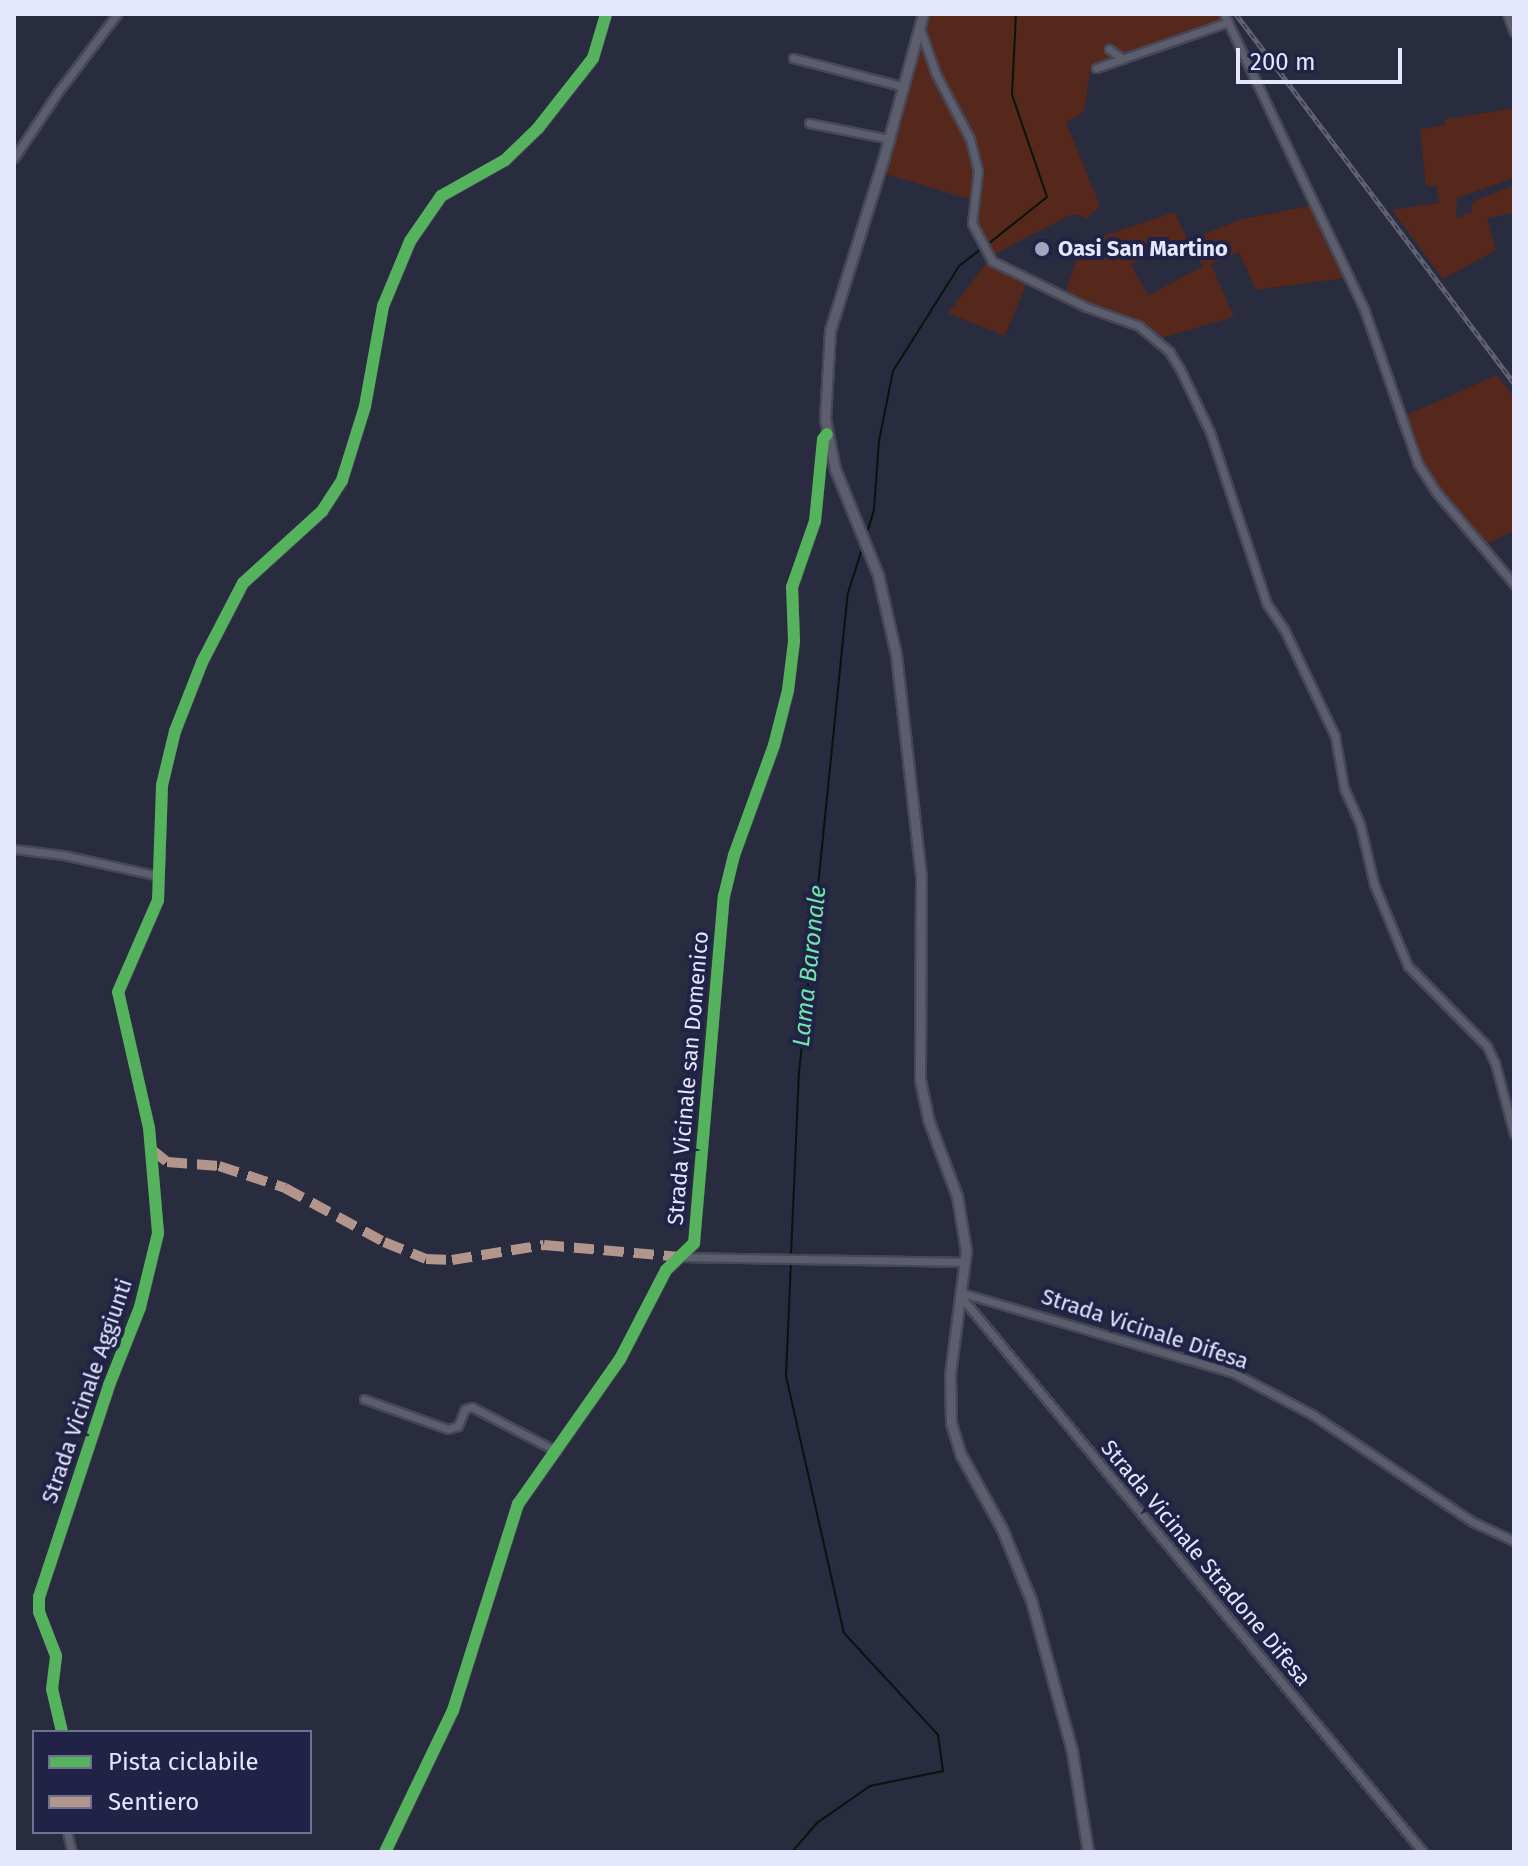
<!DOCTYPE html>
<html>
<head>
<meta charset="utf-8">
<style>
  body { margin:0 }
  #map { position:relative; width:1528px; height:1866px; overflow:hidden; background:#292b3e; font-family:"Fira Sans",sans-serif }
  div>[style] { position:absolute }
  .green>* { inset:0; background:#56281b }
  .stream>* { height:2px; margin:-1px; padding:0 1px; transform-origin:1px; border-radius:1px; background:#04160c }
  .roads { filter:drop-shadow(2px 0 #464758) drop-shadow(-2px 0 #464758) drop-shadow(0 2px #464758) drop-shadow(0 -2px #464758) }
  .minor>* { height:7px; margin:-3.5px; padding:0 3.5px; transform-origin:3.5px; border-radius:3.5px; background:#5d5e6d }
  .secondary>* { height:9px; margin:-4.5px; padding:0 4.5px; transform-origin:4.5px; border-radius:4.5px; background:#5d5e6d }
  .rail>* { height:5px; margin-top:-2.5px; transform-origin:0; background:repeating-linear-gradient(90deg,#212346 0 6px,#606271 0 12px); box-sizing:border-box; border-block:2px solid #606271 }
  .quiet>* { height:10px; margin-top:-5px; transform-origin:0; background:repeating-linear-gradient(90deg,#b2968c 0 20px,transparent 0 30px) }
  .cycleway>* { height:12px; margin:-6px; padding:0 6px; transform-origin:6px; border-radius:6px; background:#56b35d }
  .dots>* { width:22px; height:22px; translate:-50% -50%; box-sizing:border-box; border:4px solid #212346; border-radius:50% }
  span { translate:-50% -50%; white-space:nowrap; text-align:center; line-height:1.15; -webkit-text-stroke:8px #212346; paint-order:stroke }
  .poi-label { font-size:22px; color:#e4e7fe; font-weight:700 }
  .left { translate:0 -50%; text-align:left }
  .street-label { font-size:22px; color:#e4e7fe }
  .water-label { font-size:24px; color:#6fe6aa; font-style:italic }
  .frame { position:absolute; inset:0; border:16px solid #e4e7fe; pointer-events:none }
  .legend { position:absolute; left:32px; top:1730px; width:280px; height:104px; box-sizing:border-box; background:#212346; border:2px solid #6f7190; margin:0; padding:10px 14px; list-style:none; font-size:24px; color:#e4e7fe }
  .legend li { display:flex; align-items:center; gap:16px; height:40px }
  .legend b { width:40px; border:2px solid #6f7190 }
  .scale { position:absolute; left:1236px; top:48px; width:166px; height:36px; box-sizing:border-box; border:4px solid #e4e7fe; border-top:0; padding-left:10px; font-size:24px; line-height:28px; white-space:nowrap; color:#e4e7fe; -webkit-text-stroke:6px #212346; paint-order:stroke }
</style>
</head>
<body>
<div id="map">
  <div class="green">
    <i style="clip-path:polygon(923px 14px,1221px 14px,1226px 22px,1090px 72px,1084px 112px,1066px 122px,1100px 206px,1086px 219px,1082px 215px,1070px 215px,993px 255px,971px 218px,974px 201px,880px 172px)"></i>
    <i style="clip-path:polygon(1514px 108px,1514px 178px,1457px 198px,1456px 216px,1464px 218px,1464px 213px,1471px 213px,1472px 202px,1514px 185px,1514px 213px,1487px 218px,1496px 250px,1443px 279px,1392px 210px,1439px 203px,1437px 186px,1426px 186px,1420px 129px,1445px 125px,1445px 119px)"></i>
    <i style="clip-path:polygon(evenodd,1309px 206px,1344px 278px,1256px 290px,1239px 252px,1211px 264px,1234px 317px,1157px 339px,1116px 313px,1065px 294px,1082px 243px,1174px 212px,1188px 240px,1243px 219px,1309px 206px,1188px 240px,1203px 266px,1148px 296px,1131px 264px,1188px 240px)"></i>
    <i style="clip-path:polygon(990px 258px,1028px 280px,1005px 336px,948px 313px)"></i>
    <i style="clip-path:polygon(1497px 375px,1514px 397px,1514px 531px,1482px 546px,1418px 464px,1400px 418px)"></i>
  </div>
  <div class="stream">
    <i style="left:988px;top:244px;width:75px;rotate:-38.5deg"></i>
    <i style="left:1047px;top:197px;width:108px;rotate:-108.9deg"></i>
    <i style="left:1012px;top:95px;width:81px;rotate:-87.2deg"></i>
    <i style="left:866px;top:536px;width:28px;rotate:-73deg"></i>
    <i style="left:874px;top:509px;width:68px;rotate:-85.8deg"></i>
    <i style="left:879px;top:441px;width:71px;rotate:-78.7deg"></i>
    <i style="left:893px;top:371px;width:124px;rotate:-57.8deg"></i>
    <i style="left:959px;top:266px;width:31px;rotate:-38deg"></i>
    <i style="left:791px;top:1255px;width:182px;rotate:-87.5deg"></i>
    <i style="left:799px;top:1073px;width:482px;rotate:-84.2deg"></i>
    <i style="left:848px;top:593px;width:49px;rotate:-72.3deg"></i>
    <i style="left:791px;top:1261px;width:115px;rotate:92.5deg"></i>
    <i style="left:786px;top:1376px;width:263px;rotate:77.3deg"></i>
    <i style="left:844px;top:1633px;width:139px;rotate:47.3deg"></i>
    <i style="left:938px;top:1735px;width:36px;rotate:82deg"></i>
    <i style="left:943px;top:1771px;width:75px;rotate:168.4deg"></i>
    <i style="left:870px;top:1786px;width:65px;rotate:145.1deg"></i>
    <i style="left:817px;top:1823px;width:38px;rotate:131deg"></i>
  </div>
  <div class="roads">
    <div class="minor">
      <i style="left:1224px;top:14px;width:327px;rotate:64.6deg"></i>
      <i style="left:1364px;top:309px;width:164px;rotate:70.8deg"></i>
      <i style="left:1418px;top:464px;width:33px;rotate:57deg"></i>
      <i style="left:1436px;top:492px;width:121px;rotate:49.7deg"></i>
      <i style="left:1507px;top:14px;width:19px;rotate:69deg"></i>
      <i style="left:920px;top:29px;width:48px;rotate:70.4deg"></i>
      <i style="left:936px;top:74px;width:73px;rotate:62.4deg"></i>
      <i style="left:970px;top:139px;width:33px;rotate:76deg"></i>
      <i style="left:978px;top:171px;width:52px;rotate:96.6deg"></i>
      <i style="left:972px;top:223px;width:43px;rotate:62.2deg"></i>
      <i style="left:992px;top:261px;width:105px;rotate:26.1deg"></i>
      <i style="left:1086px;top:307px;width:56px;rotate:19.7deg"></i>
      <i style="left:1139px;top:326px;width:39px;rotate:40deg"></i>
      <i style="left:1169px;top:351px;width:21px;rotate:59deg"></i>
      <i style="left:1180px;top:369px;width:70px;rotate:64.5deg"></i>
      <i style="left:1210px;top:432px;width:181px;rotate:71.7deg"></i>
      <i style="left:1267px;top:604px;width:30px;rotate:56deg"></i>
      <i style="left:1284px;top:629px;width:119px;rotate:64.5deg"></i>
      <i style="left:1335px;top:736px;width:53px;rotate:80.2deg"></i>
      <i style="left:1344px;top:788px;width:39px;rotate:66deg"></i>
      <i style="left:1360px;top:824px;width:62px;rotate:76.9deg"></i>
      <i style="left:1374px;top:884px;width:89px;rotate:67.5deg"></i>
      <i style="left:1408px;top:966px;width:112px;rotate:45.4deg"></i>
      <i style="left:1487px;top:1046px;width:19px;rotate:65deg"></i>
      <i style="left:1495px;top:1063px;width:73px;rotate:75deg"></i>
      <i style="left:1109px;top:49px;width:17px;rotate:36deg"></i>
      <i style="left:793px;top:58px;width:115px;rotate:14.6deg"></i>
      <i style="left:1096px;top:68px;width:140px;rotate:-19.2deg"></i>
      <i style="left:809px;top:123px;width:83px;rotate:11.2deg"></i>
      <i style="left:14px;top:158px;width:79px;rotate:-56.3deg"></i>
      <i style="left:58px;top:92px;width:98px;rotate:-52.9deg"></i>
      <i style="left:14px;top:849px;width:49px;rotate:7deg"></i>
      <i style="left:63px;top:855px;width:98px;rotate:12.3deg"></i>
      <i style="left:684px;top:1257px;width:281px;rotate:1deg"></i>
      <i style="left:962px;top:1293px;width:284px;rotate:16.4deg"></i>
      <i style="left:1234px;top:1373px;width:89px;rotate:28deg"></i>
      <i style="left:1313px;top:1415px;width:192px;rotate:33.8deg"></i>
      <i style="left:1473px;top:1522px;width:45px;rotate:24.9deg"></i>
      <i style="left:961px;top:1297px;width:722px;rotate:50.22deg"></i>
      <i style="left:364px;top:1399px;width:89px;rotate:19.7deg"></i>
      <i style="left:448px;top:1429px;width:10px;rotate:-17deg"></i>
      <i style="left:458px;top:1426px;width:18px;rotate:-68deg"></i>
      <i style="left:465px;top:1409px;width:7px;rotate:-16deg"></i>
      <i style="left:472px;top:1407px;width:95px;rotate:27.6deg"></i>
      <i style="left:62px;top:1732px;width:44px;rotate:-103.1deg"></i>
      <i style="left:52px;top:1689px;width:33px;rotate:-83deg"></i>
      <i style="left:56px;top:1656px;width:47px;rotate:-111.1deg"></i>
      <i style="left:39px;top:1612px;width:15px;rotate:-90deg"></i>
      <i style="left:39px;top:1597px;width:223px;rotate:-71.7deg"></i>
      <i style="left:109px;top:1385px;width:84px;rotate:-68.3deg"></i>
      <i style="left:140px;top:1307px;width:76px;rotate:-76.3deg"></i>
      <i style="left:158px;top:1233px;width:105px;rotate:-94.9deg"></i>
      <i style="left:149px;top:1128px;width:139px;rotate:-102.8deg"></i>
      <i style="left:118px;top:992px;width:100px;rotate:-66.5deg"></i>
      <i style="left:158px;top:900px;width:115px;rotate:-88deg"></i>
      <i style="left:162px;top:785px;width:56px;rotate:-76.5deg"></i>
      <i style="left:175px;top:731px;width:74px;rotate:-68.6deg"></i>
      <i style="left:202px;top:662px;width:89px;rotate:-62.6deg"></i>
      <i style="left:243px;top:583px;width:107px;rotate:-42.3deg"></i>
      <i style="left:322px;top:511px;width:37px;rotate:-57deg"></i>
      <i style="left:342px;top:480px;width:77px;rotate:-72.7deg"></i>
      <i style="left:365px;top:406px;width:102px;rotate:-79.8deg"></i>
      <i style="left:383px;top:306px;width:70px;rotate:-67.4deg"></i>
      <i style="left:410px;top:241px;width:55px;rotate:-55.4deg"></i>
      <i style="left:441px;top:196px;width:73px;rotate:-29.4deg"></i>
      <i style="left:505px;top:160px;width:46px;rotate:-44.1deg"></i>
      <i style="left:538px;top:128px;width:89px;rotate:-51.8deg"></i>
      <i style="left:593px;top:58px;width:46px;rotate:-73.5deg"></i>
      <i style="left:67px;top:1832px;width:21px;rotate:76deg"></i>
      <i style="left:385px;top:1852px;width:157px;rotate:-64.4deg"></i>
      <i style="left:453px;top:1710px;width:216px;rotate:-72.5deg"></i>
      <i style="left:518px;top:1504px;width:177px;rotate:-54.9deg"></i>
      <i style="left:620px;top:1359px;width:100px;rotate:-62.7deg"></i>
      <i style="left:666px;top:1270px;width:39px;rotate:-44deg"></i>
      <i style="left:694px;top:1243px;width:348px;rotate:-85.1deg"></i>
      <i style="left:724px;top:896px;width:42px;rotate:-76.3deg"></i>
      <i style="left:734px;top:855px;width:117px;rotate:-70deg"></i>
      <i style="left:774px;top:745px;width:57px;rotate:-75.7deg"></i>
      <i style="left:788px;top:690px;width:49px;rotate:-83deg"></i>
      <i style="left:794px;top:641px;width:54px;rotate:-92.1deg"></i>
      <i style="left:792px;top:587px;width:70px;rotate:-70.8deg"></i>
      <i style="left:815px;top:521px;width:82px;rotate:-84.4deg"></i>
      <i style="left:823px;top:439px;width:6px;rotate:-51deg"></i>
    </div>
    <div class="secondary">
      <i style="left:923px;top:14px;width:148px;rotate:105.3deg"></i>
      <i style="left:884px;top:157px;width:181px;rotate:107.3deg"></i>
      <i style="left:830px;top:330px;width:89px;rotate:93.2deg"></i>
      <i style="left:825px;top:419px;width:51px;rotate:78.7deg"></i>
      <i style="left:835px;top:469px;width:114px;rotate:67.9deg"></i>
      <i style="left:878px;top:575px;width:81px;rotate:77.2deg"></i>
      <i style="left:896px;top:654px;width:224px;rotate:83.6deg"></i>
      <i style="left:921px;top:877px;width:203px;rotate:90.3deg"></i>
      <i style="left:920px;top:1080px;width:40px;rotate:78deg"></i>
      <i style="left:928px;top:1119px;width:82px;rotate:69.4deg"></i>
      <i style="left:957px;top:1196px;width:56px;rotate:80.7deg"></i>
      <i style="left:966px;top:1251px;width:124px;rotate:97.4deg"></i>
      <i style="left:950px;top:1374px;width:49px;rotate:88.8deg"></i>
      <i style="left:951px;top:1423px;width:34px;rotate:73deg"></i>
      <i style="left:961px;top:1455px;width:85px;rotate:61deg"></i>
      <i style="left:1002px;top:1529px;width:77px;rotate:67.8deg"></i>
      <i style="left:1031px;top:1600px;width:156px;rotate:74.8deg"></i>
      <i style="left:1072px;top:1751px;width:102px;rotate:81deg"></i>
    </div>
  </div>
  <div class="rail">
    <i style="left:1236px;top:14px;width:462px;rotate:53deg"></i>
  </div>
  <div class="quiet">
    <i style="left:151px;top:1149px;width:21px;rotate:39deg"></i>
    <i style="left:167px;top:1162px;width:52px;rotate:4.4deg"></i>
    <i style="left:219px;top:1166px;width:70px;rotate:18.4deg"></i>
    <i style="left:285px;top:1188px;width:113px;rotate:28.6deg"></i>
    <i style="left:384px;top:1242px;width:45px;rotate:22deg"></i>
    <i style="left:426px;top:1259px;width:26px;rotate:2deg"></i>
    <i style="left:452px;top:1260px;width:93px;rotate:-9.3deg"></i>
    <i style="left:544px;top:1245px;width:139px;rotate:5deg"></i>
  </div>
  <div class="cycleway">
    <i style="left:62px;top:1732px;width:44px;rotate:-103.1deg"></i>
    <i style="left:52px;top:1689px;width:33px;rotate:-83deg"></i>
    <i style="left:56px;top:1656px;width:47px;rotate:-111.1deg"></i>
    <i style="left:39px;top:1612px;width:15px;rotate:-90deg"></i>
    <i style="left:39px;top:1597px;width:223px;rotate:-71.7deg"></i>
    <i style="left:109px;top:1385px;width:84px;rotate:-68.3deg"></i>
    <i style="left:140px;top:1307px;width:76px;rotate:-76.3deg"></i>
    <i style="left:158px;top:1233px;width:105px;rotate:-94.9deg"></i>
    <i style="left:149px;top:1128px;width:139px;rotate:-102.8deg"></i>
    <i style="left:118px;top:992px;width:100px;rotate:-66.5deg"></i>
    <i style="left:158px;top:900px;width:115px;rotate:-88deg"></i>
    <i style="left:162px;top:785px;width:56px;rotate:-76.5deg"></i>
    <i style="left:175px;top:731px;width:74px;rotate:-68.6deg"></i>
    <i style="left:202px;top:662px;width:89px;rotate:-62.6deg"></i>
    <i style="left:243px;top:583px;width:107px;rotate:-42.3deg"></i>
    <i style="left:322px;top:511px;width:37px;rotate:-57deg"></i>
    <i style="left:342px;top:480px;width:77px;rotate:-72.7deg"></i>
    <i style="left:365px;top:406px;width:102px;rotate:-79.8deg"></i>
    <i style="left:383px;top:306px;width:70px;rotate:-67.4deg"></i>
    <i style="left:410px;top:241px;width:55px;rotate:-55.4deg"></i>
    <i style="left:441px;top:196px;width:73px;rotate:-29.4deg"></i>
    <i style="left:505px;top:160px;width:46px;rotate:-44.1deg"></i>
    <i style="left:538px;top:128px;width:89px;rotate:-51.8deg"></i>
    <i style="left:593px;top:58px;width:46px;rotate:-73.5deg"></i>
    <i style="left:385px;top:1852px;width:157px;rotate:-64.4deg"></i>
    <i style="left:453px;top:1710px;width:216px;rotate:-72.5deg"></i>
    <i style="left:518px;top:1504px;width:177px;rotate:-54.9deg"></i>
    <i style="left:620px;top:1359px;width:100px;rotate:-62.7deg"></i>
    <i style="left:666px;top:1270px;width:39px;rotate:-44deg"></i>
    <i style="left:694px;top:1243px;width:348px;rotate:-85.1deg"></i>
    <i style="left:724px;top:896px;width:42px;rotate:-76.3deg"></i>
    <i style="left:734px;top:855px;width:117px;rotate:-70deg"></i>
    <i style="left:774px;top:745px;width:57px;rotate:-75.7deg"></i>
    <i style="left:788px;top:690px;width:49px;rotate:-83deg"></i>
    <i style="left:794px;top:641px;width:54px;rotate:-92.1deg"></i>
    <i style="left:792px;top:587px;width:70px;rotate:-70.8deg"></i>
    <i style="left:815px;top:521px;width:82px;rotate:-84.4deg"></i>
    <i style="left:823px;top:439px;width:6px;rotate:-51deg"></i>
  </div>
  <div class="dots">
    <i style="left:1042px;top:249px;background:#a3a5bb"></i>
  </div>
  <div class="poi-label">
    <span class="left" style="left:1058px;top:249px">Oasi San Martino</span>
  </div>
  <div class="street-label">
    <span style="left:688px;top:1078px;rotate:-85deg">Strada Vicinale san Domenico</span>
    <span style="left:1145px;top:1329px;rotate:18deg">Strada Vicinale Difesa</span>
    <span style="left:87px;top:1391px;rotate:-71deg">Strada Vicinale Aggiunti</span>
    <span style="left:1206px;top:1563px;rotate:50deg">Strada Vicinale Stradone Difesa</span>
  </div>
  <div class="water-label">
    <span style="left:810px;top:966px;rotate:-84deg">Lama Baronale</span>
  </div>
  <div class="frame"></div>
  <ul class="legend">
  <li><b style="height:10px;background:#56b35d"></b>Pista ciclabile</li>
  <li><b style="height:10px;background:#b2968c"></b>Sentiero</li>
  </ul>
  <div class="scale">200 m</div>
</div>
</body>
</html>
